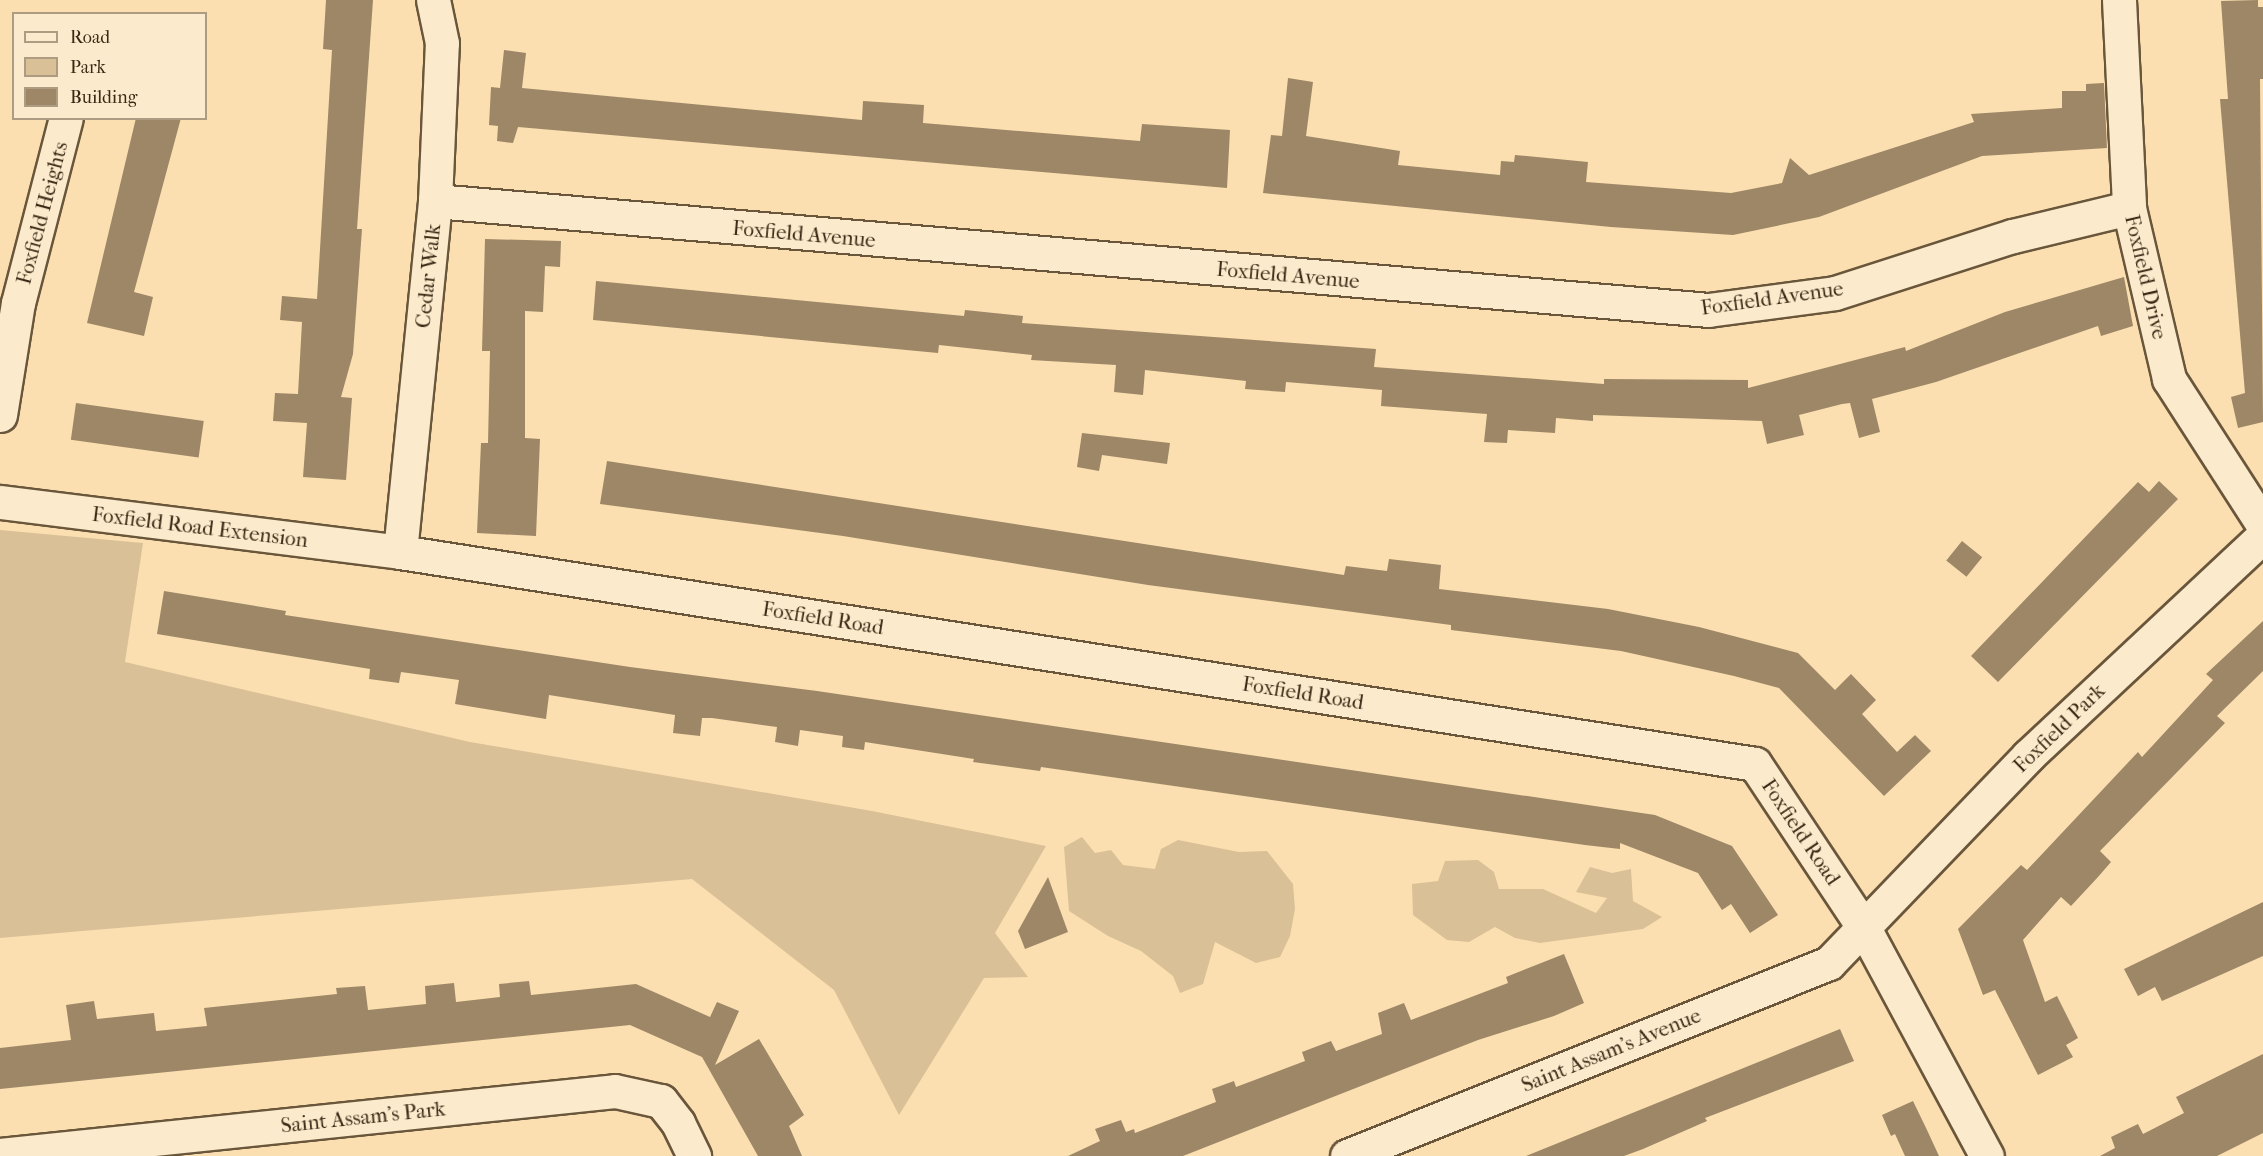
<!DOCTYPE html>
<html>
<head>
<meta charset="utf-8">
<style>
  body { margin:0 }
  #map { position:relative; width:2263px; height:1156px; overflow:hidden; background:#fbdfb1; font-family:"IM FELL French Canon",serif }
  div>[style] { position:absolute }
  .green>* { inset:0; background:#dac096 }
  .building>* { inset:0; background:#9d8766; transform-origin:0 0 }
  .roads { filter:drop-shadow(2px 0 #69563b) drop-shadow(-2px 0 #69563b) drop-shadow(0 2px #69563b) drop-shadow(0 -2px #69563b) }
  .minor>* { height:33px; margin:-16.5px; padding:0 16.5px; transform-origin:16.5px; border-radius:16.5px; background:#fceacc }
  span { translate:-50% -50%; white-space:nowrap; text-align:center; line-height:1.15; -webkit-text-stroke:4.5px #fceacc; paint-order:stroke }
  .street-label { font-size:21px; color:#382814 }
  .legend { position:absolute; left:12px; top:12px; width:195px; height:108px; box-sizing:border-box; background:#fceacc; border:2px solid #ae9c82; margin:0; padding:8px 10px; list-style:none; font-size:18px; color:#382814 }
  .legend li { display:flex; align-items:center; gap:12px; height:30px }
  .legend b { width:30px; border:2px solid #ae9c82 }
</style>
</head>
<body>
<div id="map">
  <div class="green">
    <i style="clip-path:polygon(0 530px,143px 543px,125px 662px,470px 742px,872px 811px,1046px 846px,995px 933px,1028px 977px,984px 978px,899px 1115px,834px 990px,692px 879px,0 938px)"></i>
    <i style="clip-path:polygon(1082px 837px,1095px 853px,1111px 850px,1123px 865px,1155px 869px,1161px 849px,1178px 840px,1239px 852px,1267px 851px,1293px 884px,1295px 909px,1290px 936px,1280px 957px,1256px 963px,1215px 942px,1203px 984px,1180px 993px,1173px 976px,1141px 951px,1108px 936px,1069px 911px,1064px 847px)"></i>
    <i style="clip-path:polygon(1478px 860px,1494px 872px,1499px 889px,1543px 889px,1596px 913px,1607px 898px,1576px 892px,1590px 867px,1612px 873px,1631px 869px,1633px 901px,1662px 917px,1643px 929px,1540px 943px,1515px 938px,1495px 927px,1469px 942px,1447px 940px,1413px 915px,1412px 884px,1438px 881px,1445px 861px)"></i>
  </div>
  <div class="building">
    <i style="clip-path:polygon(326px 0,373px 0,357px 229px,362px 229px,353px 354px,341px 397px,352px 398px,346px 480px,303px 477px,307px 423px,273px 421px,275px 393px,298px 394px,302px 322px,280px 320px,282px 296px,317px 299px,332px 50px,323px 49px)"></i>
    <i style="clip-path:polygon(2258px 0,2258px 7px,2263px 7px,2263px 79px,2260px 79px,2263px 422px,2238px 428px,2231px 397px,2245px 393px,2220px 99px,2228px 99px,2221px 1px)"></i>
    <i style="clip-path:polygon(504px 50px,526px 53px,522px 88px,862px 120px,863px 101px,924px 105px,923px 123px,1140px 141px,1142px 124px,1230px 130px,1227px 188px,518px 127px,513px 143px,497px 141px,498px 126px,489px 125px,491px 87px,500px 88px)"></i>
    <i style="clip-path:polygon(1288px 78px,1313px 82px,1306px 136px,1400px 151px,1398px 165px,1500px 175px,1501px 161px,1514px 162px,1515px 155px,1588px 162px,1586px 182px,1731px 193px,1782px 183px,1790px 158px,1809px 175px,1974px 122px,1971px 114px,2062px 108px,2062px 91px,2086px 91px,2086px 84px,2104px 83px,2107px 148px,1982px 156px,1819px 217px,1733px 235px,1611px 227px,1263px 193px,1271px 135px,1282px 136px)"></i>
    <i style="clip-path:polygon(136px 118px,181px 118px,134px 292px,153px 297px,144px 336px,87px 323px)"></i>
    <i style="clip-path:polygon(485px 239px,561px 241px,560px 267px,545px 266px,543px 312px,525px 311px,525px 438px,540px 439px,536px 536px,477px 533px,481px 443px,488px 443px,490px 351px,482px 351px)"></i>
    <i style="clip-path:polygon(2124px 277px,2133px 326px,2101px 336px,2098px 326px,1936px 382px,1872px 399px,1880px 432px,1859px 438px,1850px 403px,1842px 404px,1799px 415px,1804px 435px,1767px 444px,1762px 421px,1593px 415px,1593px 421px,1556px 418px,1555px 433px,1508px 430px,1507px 443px,1484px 442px,1487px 414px,1381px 406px,1382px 390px,1286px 382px,1285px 392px,1245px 389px,1246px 381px,1145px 370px,1143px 395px,1114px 392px,1116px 365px,1031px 360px,1032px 355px,939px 345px,938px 353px,593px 320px,596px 281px,964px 316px,965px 310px,1023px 316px,1022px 323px,1376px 349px,1374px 367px,1604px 384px,1604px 379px,1748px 380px,1748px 388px,1905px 347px,1906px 351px,2005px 312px)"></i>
    <i style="left:76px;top:403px;width:129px;height:37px;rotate:8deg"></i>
    <i style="clip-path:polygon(1082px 433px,1170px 443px,1167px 464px,1102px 455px,1099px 471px,1077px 467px)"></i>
    <i style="clip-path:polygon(607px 461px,1344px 575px,1346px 566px,1387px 571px,1389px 559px,1441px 565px,1439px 589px,1608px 609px,1699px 627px,1798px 653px,1835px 690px,1851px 674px,1876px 700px,1862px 714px,1897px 752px,1915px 735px,1931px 751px,1884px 796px,1779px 688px,1734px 676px,1621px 651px,1451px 630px,1451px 625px,1148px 585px,843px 536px,600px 504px)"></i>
    <i style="clip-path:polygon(2159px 481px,2178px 499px,1998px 682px,1971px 656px,2138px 482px,2149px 492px)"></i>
    <i style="left:1962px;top:541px;width:26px;height:25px;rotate:39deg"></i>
    <i style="clip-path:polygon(164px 591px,286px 611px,285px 615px,630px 667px,817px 691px,1655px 815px,1732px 846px,1778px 915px,1750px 933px,1731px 904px,1722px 910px,1698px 873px,1620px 843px,1620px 849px,1585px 845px,1041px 767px,1040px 771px,973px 762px,974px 759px,865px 742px,864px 750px,842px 747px,843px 736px,800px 730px,798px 746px,775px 742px,777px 727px,712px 718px,702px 718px,700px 736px,673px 733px,675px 715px,549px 695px,546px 719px,455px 704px,459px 680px,401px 672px,399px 683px,369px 679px,370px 669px,157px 634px)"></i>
    <i style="clip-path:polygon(2263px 621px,2263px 671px,2217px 716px,2225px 723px,2100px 851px,2111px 862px,2098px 877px,2071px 906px,2061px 897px,2023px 940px,2045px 1002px,2057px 996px,2078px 1038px,2066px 1045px,2073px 1057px,2038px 1075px,1995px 990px,1983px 995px,1958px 929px,2021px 865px,2027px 870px,2138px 752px,2142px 757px,2213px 680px,2206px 674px)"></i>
    <i style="clip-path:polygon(1048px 877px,1068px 932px,1025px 949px,1018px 931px)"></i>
    <i style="clip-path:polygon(2263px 902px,2263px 956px,2162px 1001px,2155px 987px,2138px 996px,2124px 969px)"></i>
    <i style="clip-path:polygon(1564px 954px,1584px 1003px,1554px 1016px,1478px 1040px,1183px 1156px,1068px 1156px,1100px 1141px,1095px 1129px,1121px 1120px,1126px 1132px,1134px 1129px,1135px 1133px,1216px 1102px,1212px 1089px,1234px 1081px,1236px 1087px,1305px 1061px,1302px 1052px,1331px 1041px,1336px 1051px,1382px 1034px,1378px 1013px,1404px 1003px,1411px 1020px,1508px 983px,1506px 977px)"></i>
    <i style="clip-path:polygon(529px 981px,531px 995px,636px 984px,710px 1017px,717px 1002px,739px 1011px,715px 1065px,759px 1039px,804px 1115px,789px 1126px,802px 1156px,758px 1156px,702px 1057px,630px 1025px,0 1089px,0 1048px,71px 1040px,66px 1005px,94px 1001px,97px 1019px,154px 1013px,156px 1031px,207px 1026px,204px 1008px,337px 994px,336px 988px,365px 986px,368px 1010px,426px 1004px,425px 986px,454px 983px,456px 1002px,500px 997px,499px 984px)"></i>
    <i style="clip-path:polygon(1840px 1029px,1854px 1061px,1705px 1118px,1707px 1121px,1643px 1149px,1624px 1156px,1526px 1156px)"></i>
    <i style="clip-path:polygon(2263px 1054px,2263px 1133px,2217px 1156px,2100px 1156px,2115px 1148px,2111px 1137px,2138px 1124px,2143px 1134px,2184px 1113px,2176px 1097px)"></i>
    <i style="clip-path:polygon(1913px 1101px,1927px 1130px,1939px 1156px,1905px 1156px,1895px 1134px,1891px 1136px,1882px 1115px)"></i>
  </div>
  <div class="roads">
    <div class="minor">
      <i style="left:2119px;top:0;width:208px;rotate:87.2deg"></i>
      <i style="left:2129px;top:208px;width:176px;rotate:76.8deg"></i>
      <i style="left:2169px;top:379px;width:174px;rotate:57.2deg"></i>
      <i style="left:435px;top:201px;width:1278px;rotate:4.89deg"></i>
      <i style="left:1708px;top:310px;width:128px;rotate:-7.6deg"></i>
      <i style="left:1835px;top:293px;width:187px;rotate:-17.8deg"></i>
      <i style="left:2013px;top:236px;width:119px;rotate:-13.6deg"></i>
      <i style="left:0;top:415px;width:113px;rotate:-80.9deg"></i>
      <i style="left:18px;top:303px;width:191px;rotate:-75.5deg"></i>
      <i style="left:0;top:502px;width:403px;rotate:7.1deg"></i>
      <i style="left:400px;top:552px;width:1371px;rotate:8.89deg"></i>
      <i style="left:1755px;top:764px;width:197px;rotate:56.4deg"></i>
      <i style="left:1864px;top:928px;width:259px;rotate:61.7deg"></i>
      <i style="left:400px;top:552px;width:353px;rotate:-84.3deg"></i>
      <i style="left:435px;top:201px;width:158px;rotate:-87.5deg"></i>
      <i style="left:442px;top:43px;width:44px;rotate:-101.8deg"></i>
      <i style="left:0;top:1155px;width:618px;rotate:-5.94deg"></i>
      <i style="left:615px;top:1091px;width:47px;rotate:12.3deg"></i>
      <i style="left:661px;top:1101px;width:28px;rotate:52deg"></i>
      <i style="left:678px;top:1123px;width:37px;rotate:64deg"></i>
      <i style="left:1347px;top:1156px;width:519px;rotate:-21.82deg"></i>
      <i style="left:1829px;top:963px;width:287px;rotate:-46.1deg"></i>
      <i style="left:2028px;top:756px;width:322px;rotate:-43.1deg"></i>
    </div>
  </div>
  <div class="street-label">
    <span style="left:42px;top:213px;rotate:-75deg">Foxfield Heights</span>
    <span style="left:804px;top:234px;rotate:5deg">Foxfield Avenue</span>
    <span style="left:1288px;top:275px;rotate:5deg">Foxfield Avenue</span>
    <span style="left:428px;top:276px;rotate:-84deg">Cedar Walk</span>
    <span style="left:2146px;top:277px;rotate:77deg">Foxfield Drive</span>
    <span style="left:1772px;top:298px;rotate:-8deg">Foxfield Avenue</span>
    <span style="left:200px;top:527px;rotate:7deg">Foxfield Road Extension</span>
    <span style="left:823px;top:618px;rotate:9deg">Foxfield Road</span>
    <span style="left:1303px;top:693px;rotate:9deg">Foxfield Road</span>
    <span style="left:2059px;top:728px;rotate:-44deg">Foxfield Park</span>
    <span style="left:1801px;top:832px;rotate:56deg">Foxfield Road</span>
    <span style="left:1611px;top:1050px;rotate:-22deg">Saint Assam's Avenue</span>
    <span style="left:363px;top:1117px;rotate:-6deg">Saint Assam's Park</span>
  </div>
  <ul class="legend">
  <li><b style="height:8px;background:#fceacc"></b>Road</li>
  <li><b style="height:16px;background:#dac096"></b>Park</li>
  <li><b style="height:16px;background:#9d8766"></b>Building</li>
  </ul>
</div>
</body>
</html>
